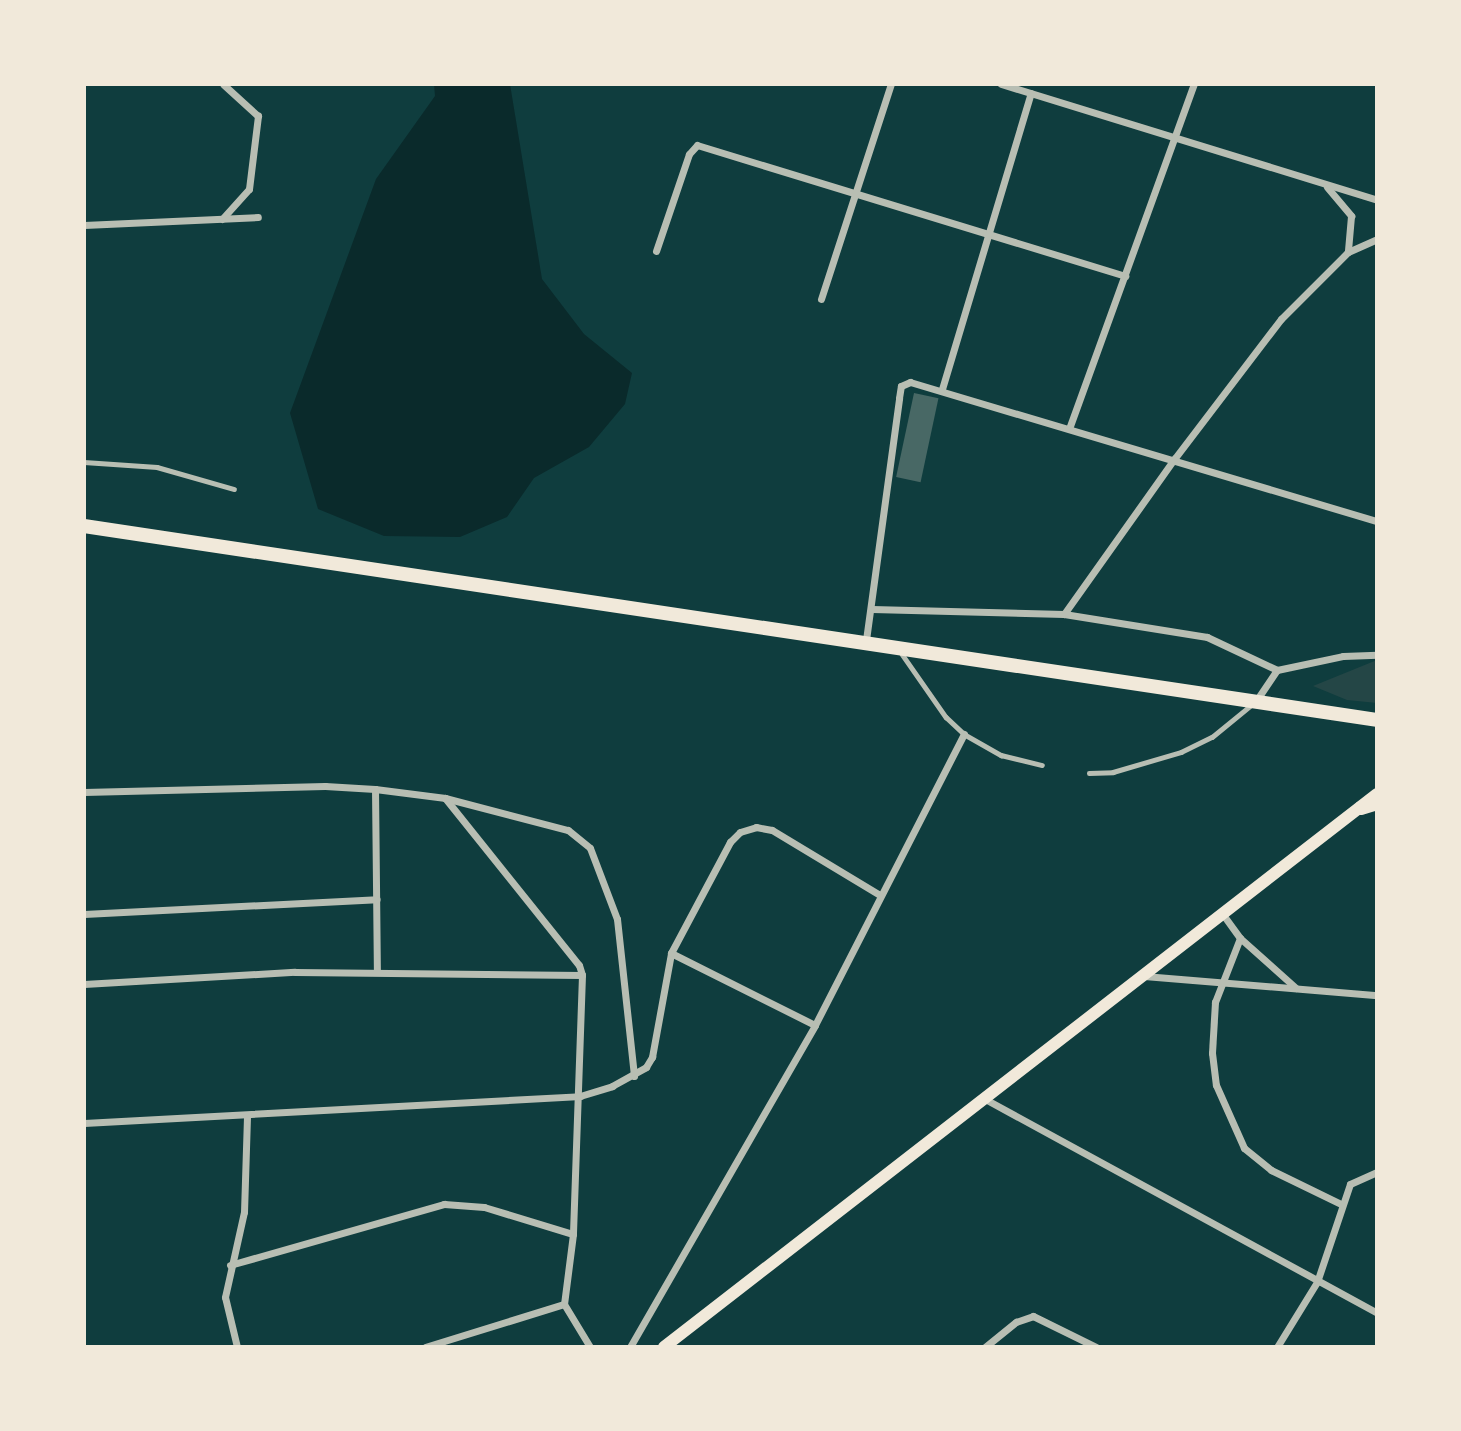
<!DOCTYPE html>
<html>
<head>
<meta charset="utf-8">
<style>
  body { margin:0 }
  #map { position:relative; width:1461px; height:1431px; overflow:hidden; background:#0f3d3e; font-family:"Asap Condensed",sans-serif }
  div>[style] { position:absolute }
  .green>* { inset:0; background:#244646 }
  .water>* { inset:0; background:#0a2a2b }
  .building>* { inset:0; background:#486865; transform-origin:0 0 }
  .service>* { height:4.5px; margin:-2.25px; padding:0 2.25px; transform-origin:2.25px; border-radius:2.25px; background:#b8beb3 }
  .minor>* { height:7px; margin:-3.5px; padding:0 3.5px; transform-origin:3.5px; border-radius:3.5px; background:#b8beb3 }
  .secondary>* { height:12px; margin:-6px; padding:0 6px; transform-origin:6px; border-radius:6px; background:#f1e9da }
  .trunk>* { height:14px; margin:-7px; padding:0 7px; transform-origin:7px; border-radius:7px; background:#f1e9da }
  span { translate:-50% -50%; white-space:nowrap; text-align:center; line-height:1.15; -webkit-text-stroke:7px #f1e9da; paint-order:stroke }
  .frame { position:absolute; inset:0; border:86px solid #f1e9da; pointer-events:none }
</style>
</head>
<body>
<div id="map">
  <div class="green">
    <i style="clip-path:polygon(1377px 660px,1377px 703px,1347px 700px,1313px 686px)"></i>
  </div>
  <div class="water">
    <i style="clip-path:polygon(434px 84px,510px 84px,542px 279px,584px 334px,632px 373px,625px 404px,589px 447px,534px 478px,507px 517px,460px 537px,384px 536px,318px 509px,290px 413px,376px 179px,435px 96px)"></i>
  </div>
  <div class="building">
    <i style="left:914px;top:393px;width:25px;height:86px;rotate:12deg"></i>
  </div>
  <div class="service">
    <i style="left:84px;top:462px;width:73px;rotate:3.9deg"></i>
    <i style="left:157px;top:467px;width:80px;rotate:15.9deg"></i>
    <i style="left:902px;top:654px;width:77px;rotate:55.1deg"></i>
    <i style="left:946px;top:717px;width:25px;rotate:43deg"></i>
    <i style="left:964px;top:734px;width:43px;rotate:29.6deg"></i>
    <i style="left:1001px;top:755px;width:42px;rotate:13.7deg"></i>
    <i style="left:1089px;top:773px;width:24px;rotate:-2deg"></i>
    <i style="left:1113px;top:772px;width:71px;rotate:-16.4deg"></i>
    <i style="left:1181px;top:752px;width:34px;rotate:-26deg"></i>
    <i style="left:1212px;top:737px;width:49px;rotate:-39.2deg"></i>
  </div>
  <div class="minor">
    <i style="left:1001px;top:84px;width:393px;rotate:17.1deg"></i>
    <i style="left:1327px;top:187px;width:38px;rotate:50deg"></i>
    <i style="left:1351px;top:216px;width:36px;rotate:95deg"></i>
    <i style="left:222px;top:219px;width:40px;rotate:-48deg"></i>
    <i style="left:249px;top:189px;width:74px;rotate:-83deg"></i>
    <i style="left:258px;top:116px;width:47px;rotate:-137.6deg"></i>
    <i style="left:84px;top:225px;width:174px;rotate:-2.6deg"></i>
    <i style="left:656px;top:251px;width:102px;rotate:-71.2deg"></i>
    <i style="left:689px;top:154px;width:12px;rotate:-48deg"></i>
    <i style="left:697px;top:145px;width:448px;rotate:17deg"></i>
    <i style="left:821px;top:299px;width:226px;rotate:-72deg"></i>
    <i style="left:942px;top:389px;width:309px;rotate:-73.3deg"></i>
    <i style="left:1070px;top:426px;width:364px;rotate:-70.1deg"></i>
    <i style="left:872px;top:609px;width:192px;rotate:1.5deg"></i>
    <i style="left:1064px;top:614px;width:145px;rotate:9.1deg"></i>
    <i style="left:1207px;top:637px;width:77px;rotate:25.2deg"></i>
    <i style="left:1064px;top:614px;width:191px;rotate:-54.6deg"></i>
    <i style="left:1175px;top:458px;width:175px;rotate:-52.7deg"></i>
    <i style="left:1281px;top:319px;width:95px;rotate:-45deg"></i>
    <i style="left:1348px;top:252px;width:32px;rotate:-24deg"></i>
    <i style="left:866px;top:640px;width:244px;rotate:-82.2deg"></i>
    <i style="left:899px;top:398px;width:12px;rotate:-81deg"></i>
    <i style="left:901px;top:386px;width:10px;rotate:-24deg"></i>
    <i style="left:910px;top:382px;width:487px;rotate:16.6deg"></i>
    <i style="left:1256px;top:701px;width:37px;rotate:-56deg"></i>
    <i style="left:1277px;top:670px;width:67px;rotate:-12deg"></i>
    <i style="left:1343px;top:656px;width:34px;rotate:-2deg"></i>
    <i style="left:375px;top:789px;width:183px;rotate:89.4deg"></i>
    <i style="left:84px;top:792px;width:241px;rotate:-1.4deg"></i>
    <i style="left:325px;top:786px;width:50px;rotate:3.4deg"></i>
    <i style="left:375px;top:789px;width:71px;rotate:7.3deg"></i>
    <i style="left:445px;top:798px;width:127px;rotate:14.6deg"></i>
    <i style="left:568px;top:830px;width:28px;rotate:39deg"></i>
    <i style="left:590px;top:848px;width:76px;rotate:69.2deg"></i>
    <i style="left:617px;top:919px;width:158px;rotate:83.8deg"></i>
    <i style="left:445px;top:798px;width:214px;rotate:51.3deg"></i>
    <i style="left:579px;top:965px;width:10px;rotate:73deg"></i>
    <i style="left:582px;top:975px;width:259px;rotate:92deg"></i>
    <i style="left:573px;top:1234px;width:71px;rotate:97.3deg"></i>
    <i style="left:84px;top:914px;width:293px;rotate:-2.9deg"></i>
    <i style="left:1224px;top:916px;width:27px;rotate:54deg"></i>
    <i style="left:1240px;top:938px;width:75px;rotate:41.8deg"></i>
    <i style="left:1240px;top:938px;width:69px;rotate:111.3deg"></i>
    <i style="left:1215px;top:1002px;width:51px;rotate:93.4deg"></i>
    <i style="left:1212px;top:1053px;width:32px;rotate:83deg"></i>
    <i style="left:1216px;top:1085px;width:69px;rotate:66deg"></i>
    <i style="left:1244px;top:1148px;width:35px;rotate:39deg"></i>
    <i style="left:1271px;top:1170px;width:78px;rotate:25.9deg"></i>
    <i style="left:671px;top:953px;width:161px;rotate:26.6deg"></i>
    <i style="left:1144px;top:976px;width:234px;rotate:4.7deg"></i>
    <i style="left:84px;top:984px;width:211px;rotate:-3.3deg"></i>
    <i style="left:295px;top:972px;width:287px;rotate:0.6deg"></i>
    <i style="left:985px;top:1099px;width:447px;rotate:28.6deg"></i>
    <i style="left:84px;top:1123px;width:497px;rotate:-3.1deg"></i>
    <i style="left:580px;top:1096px;width:34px;rotate:-17deg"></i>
    <i style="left:612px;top:1086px;width:39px;rotate:-29deg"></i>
    <i style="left:646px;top:1067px;width:12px;rotate:-59deg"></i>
    <i style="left:652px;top:1057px;width:106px;rotate:-79.6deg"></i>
    <i style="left:671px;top:953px;width:126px;rotate:-62deg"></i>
    <i style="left:730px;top:842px;width:14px;rotate:-45deg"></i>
    <i style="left:740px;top:832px;width:17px;rotate:-17deg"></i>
    <i style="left:756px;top:827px;width:16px;rotate:11deg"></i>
    <i style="left:772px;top:830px;width:124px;rotate:31.1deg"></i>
    <i style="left:230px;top:1265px;width:223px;rotate:-15.9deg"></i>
    <i style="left:444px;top:1204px;width:40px;rotate:4.3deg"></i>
    <i style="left:484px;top:1207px;width:93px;rotate:16.9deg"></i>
    <i style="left:564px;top:1304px;width:50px;rotate:58.8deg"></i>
    <i style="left:237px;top:1347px;width:51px;rotate:-103.5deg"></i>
    <i style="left:225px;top:1297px;width:87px;rotate:-77.4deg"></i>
    <i style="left:244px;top:1212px;width:95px;rotate:-88.2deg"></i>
    <i style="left:425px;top:1347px;width:145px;rotate:-17.2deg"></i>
    <i style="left:630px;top:1347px;width:371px;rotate:-60.1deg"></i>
    <i style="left:815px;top:1025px;width:327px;rotate:-62.9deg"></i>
    <i style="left:985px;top:1347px;width:40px;rotate:-39deg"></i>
    <i style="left:1016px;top:1322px;width:18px;rotate:-19deg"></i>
    <i style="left:1033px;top:1316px;width:70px;rotate:26.2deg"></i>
    <i style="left:1277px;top:1347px;width:76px;rotate:-58.4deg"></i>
    <i style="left:1317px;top:1282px;width:103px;rotate:-71.4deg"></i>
    <i style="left:1350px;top:1184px;width:30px;rotate:-24deg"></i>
  </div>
  <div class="secondary">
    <i style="left:664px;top:1347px;width:902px;rotate:-37.8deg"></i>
  </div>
  <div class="trunk">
    <i style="left:84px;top:526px;width:1307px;rotate:8.53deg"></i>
    <i style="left:1361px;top:808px;width:17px;rotate:-17deg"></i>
  </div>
  <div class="frame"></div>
</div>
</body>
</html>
